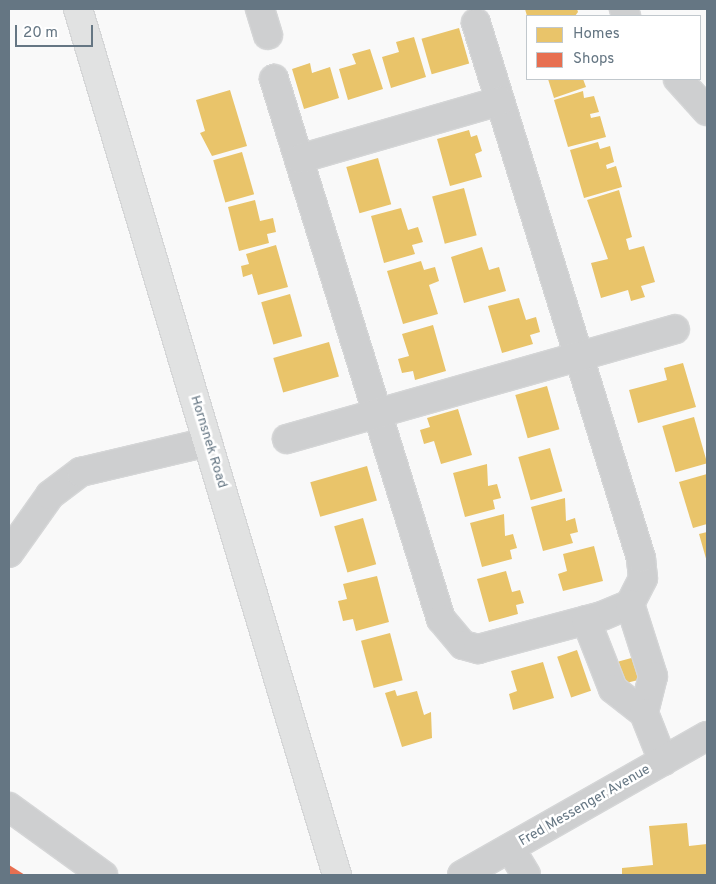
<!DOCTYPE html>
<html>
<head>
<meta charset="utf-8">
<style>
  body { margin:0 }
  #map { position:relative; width:716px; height:884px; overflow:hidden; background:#f9f9f9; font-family:Overpass,sans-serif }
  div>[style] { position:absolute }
  .homes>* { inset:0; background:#e9c46a; transform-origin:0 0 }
  .shops>* { inset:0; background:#e76f51 }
  .roads { filter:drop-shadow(1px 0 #d5d6d7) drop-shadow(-1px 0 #d5d6d7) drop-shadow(0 1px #d5d6d7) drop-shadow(0 -1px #d5d6d7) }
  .minor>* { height:28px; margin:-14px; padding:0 14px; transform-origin:14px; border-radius:14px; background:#cecfd0 }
  .major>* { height:28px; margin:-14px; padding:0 14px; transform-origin:14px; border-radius:14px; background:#e1e2e2 }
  span { translate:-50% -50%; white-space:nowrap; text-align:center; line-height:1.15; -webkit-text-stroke:5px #fff; paint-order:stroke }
  .street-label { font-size:14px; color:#657683 }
  .frame { position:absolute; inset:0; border:10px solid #657683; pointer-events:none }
  .legend { position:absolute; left:526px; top:15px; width:175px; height:65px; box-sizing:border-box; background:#fff; border:1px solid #c1c8cd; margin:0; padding:6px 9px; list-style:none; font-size:15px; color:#657683 }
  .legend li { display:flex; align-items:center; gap:10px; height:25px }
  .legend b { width:25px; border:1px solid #c1c8cd }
  .scale { position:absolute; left:15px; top:25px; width:78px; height:22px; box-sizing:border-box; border:2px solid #657683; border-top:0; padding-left:6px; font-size:15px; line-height:18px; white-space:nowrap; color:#657683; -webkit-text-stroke:4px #fff; paint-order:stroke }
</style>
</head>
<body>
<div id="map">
  <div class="homes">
    <i style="clip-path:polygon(525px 9px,577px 9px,578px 12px,575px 16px,527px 16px)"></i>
    <i style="left:459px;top:28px;width:37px;height:39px;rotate:74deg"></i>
    <i style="clip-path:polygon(414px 37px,426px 77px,391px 88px,382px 57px,399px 52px,396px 42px)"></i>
    <i style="clip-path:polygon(370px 49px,383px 89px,348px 100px,339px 69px,356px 64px,352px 54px)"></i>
    <i style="clip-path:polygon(310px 63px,312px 73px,330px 67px,339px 98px,304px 109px,292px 69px)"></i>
    <i style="clip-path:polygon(548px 79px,583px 79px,586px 87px,554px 98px)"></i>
    <i style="clip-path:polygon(230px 90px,247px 146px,212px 156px,200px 133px,205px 131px,196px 100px)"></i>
    <i style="clip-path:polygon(583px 91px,584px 98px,594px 96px,599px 112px,590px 114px,591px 118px,600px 116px,606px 137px,568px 147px,554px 100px)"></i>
    <i style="clip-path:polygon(469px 130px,471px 137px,477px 135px,482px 151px,475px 154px,482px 177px,450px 186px,437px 139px)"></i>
    <i style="clip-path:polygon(598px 142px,600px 149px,610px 146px,614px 162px,606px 165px,607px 169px,616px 166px,622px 187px,584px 198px,570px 150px)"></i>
    <i style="left:242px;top:152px;width:44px;height:30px;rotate:74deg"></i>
    <i style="left:378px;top:158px;width:48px;height:33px;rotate:74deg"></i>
    <i style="left:464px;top:188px;width:49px;height:33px;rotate:75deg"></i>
    <i style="clip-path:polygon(619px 190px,632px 237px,626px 239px,629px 250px,644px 246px,655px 282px,641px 286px,645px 297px,631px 301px,628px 290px,601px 298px,591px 263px,608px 259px,587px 200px)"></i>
    <i style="clip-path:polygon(255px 200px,260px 221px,273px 218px,276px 232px,267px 234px,269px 243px,239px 251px,228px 207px)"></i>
    <i style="clip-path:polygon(401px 208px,408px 230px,418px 227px,423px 242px,412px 245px,415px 254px,384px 263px,371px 216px)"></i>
    <i style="clip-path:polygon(276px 245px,288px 287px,258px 295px,252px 274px,243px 277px,241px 266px,249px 264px,246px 254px)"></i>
    <i style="clip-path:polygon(482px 247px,489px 270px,499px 267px,506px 291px,464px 303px,451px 257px)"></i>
    <i style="clip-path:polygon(421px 261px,424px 270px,435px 267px,439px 281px,429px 285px,438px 314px,403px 324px,387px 271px)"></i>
    <i style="left:290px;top:294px;width:44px;height:30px;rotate:74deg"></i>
    <i style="clip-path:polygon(519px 298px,526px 320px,536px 317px,540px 332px,530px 335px,533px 344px,502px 353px,488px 306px)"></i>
    <i style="clip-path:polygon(433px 325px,446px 371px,415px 380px,413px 371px,402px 373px,398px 359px,409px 356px,402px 334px)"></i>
    <i style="left:329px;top:342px;width:36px;height:58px;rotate:74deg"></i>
    <i style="clip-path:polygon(683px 363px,696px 407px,638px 423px,629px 390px,667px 380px,664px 368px)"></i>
    <i style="left:547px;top:386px;width:45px;height:33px;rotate:74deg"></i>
    <i style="clip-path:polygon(458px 409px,472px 455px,441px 464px,434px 441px,424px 444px,420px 430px,430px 427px,427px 418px)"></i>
    <i style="left:694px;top:417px;width:48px;height:33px;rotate:74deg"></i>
    <i style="left:550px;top:448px;width:45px;height:33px;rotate:74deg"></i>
    <i style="clip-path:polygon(487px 464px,488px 486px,497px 484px,501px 498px,493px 500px,495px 509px,465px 517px,453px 473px)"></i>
    <i style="left:367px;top:466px;width:36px;height:59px;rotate:74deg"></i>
    <i style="clip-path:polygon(707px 474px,707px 524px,693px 528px,679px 482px)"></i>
    <i style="clip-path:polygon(565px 498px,566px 521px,575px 518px,578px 532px,570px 534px,573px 543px,543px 551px,531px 507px)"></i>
    <i style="clip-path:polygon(504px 514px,505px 536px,513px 534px,517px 548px,510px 550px,512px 559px,482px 567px,470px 523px)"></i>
    <i style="left:363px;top:518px;width:48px;height:30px;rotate:74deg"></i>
    <i style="clip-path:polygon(707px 532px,707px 562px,699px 534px)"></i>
    <i style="clip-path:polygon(594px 546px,603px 581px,563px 591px,558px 574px,567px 571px,563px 554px)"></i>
    <i style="clip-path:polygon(506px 571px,512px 592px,520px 590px,524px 603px,516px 605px,518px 614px,489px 622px,477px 579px)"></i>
    <i style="clip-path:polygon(377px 576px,389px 622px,356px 631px,353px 619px,343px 621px,338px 601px,347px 599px,343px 584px)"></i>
    <i style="left:390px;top:633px;width:49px;height:30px;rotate:75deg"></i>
    <i style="left:577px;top:650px;width:43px;height:21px;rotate:71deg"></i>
    <i style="left:635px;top:657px;width:23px;height:17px;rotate:75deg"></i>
    <i style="clip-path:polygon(543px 662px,554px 698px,513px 710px,509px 694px,517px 691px,511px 671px)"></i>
    <i style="clip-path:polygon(395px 690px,397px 696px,417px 691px,424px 715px,431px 712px,432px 738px,402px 747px,385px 693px)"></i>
    <i style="clip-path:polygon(687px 823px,689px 846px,707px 844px,707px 875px,622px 875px,622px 868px,653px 865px,649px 826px)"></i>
  </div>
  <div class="shops">
    <i style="clip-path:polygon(9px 865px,25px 875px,9px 875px)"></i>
  </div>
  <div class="roads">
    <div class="minor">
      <i style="left:260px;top:9px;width:27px;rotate:73deg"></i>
      <i style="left:624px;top:9px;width:7px;rotate:74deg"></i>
      <i style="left:274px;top:79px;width:565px;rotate:72.82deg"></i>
      <i style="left:441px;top:619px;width:34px;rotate:50deg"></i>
      <i style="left:463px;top:645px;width:16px;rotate:15deg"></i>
      <i style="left:478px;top:649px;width:128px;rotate:-14.9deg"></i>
      <i style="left:602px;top:616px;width:30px;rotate:-23deg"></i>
      <i style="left:630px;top:604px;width:29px;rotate:-63deg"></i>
      <i style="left:643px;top:578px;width:20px;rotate:-96deg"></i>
      <i style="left:641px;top:558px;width:560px;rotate:-107.14deg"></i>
      <i style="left:678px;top:79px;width:43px;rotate:47.8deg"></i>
      <i style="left:299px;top:159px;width:209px;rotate:-16.1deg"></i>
      <i style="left:287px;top:439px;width:403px;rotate:-15.8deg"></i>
      <i style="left:9px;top:553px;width:71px;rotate:-54.7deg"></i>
      <i style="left:50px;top:495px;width:39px;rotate:-37deg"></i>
      <i style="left:81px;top:472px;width:130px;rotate:-13.3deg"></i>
      <i style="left:630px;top:604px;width:76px;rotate:72.3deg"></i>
      <i style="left:653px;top:676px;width:38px;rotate:104deg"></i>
      <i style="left:586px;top:620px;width:74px;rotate:68.6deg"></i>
      <i style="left:613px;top:689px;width:39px;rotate:38deg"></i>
      <i style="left:644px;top:713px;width:52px;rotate:68.4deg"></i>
      <i style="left:9px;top:807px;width:116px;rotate:35.9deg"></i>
      <i style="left:510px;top:848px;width:31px;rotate:59deg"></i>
      <i style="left:462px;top:875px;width:282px;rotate:-29.6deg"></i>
    </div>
    <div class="major">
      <i style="left:78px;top:9px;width:904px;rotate:73.35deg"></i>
    </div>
  </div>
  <div class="street-label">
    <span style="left:208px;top:442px;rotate:73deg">Hornsnek Road</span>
    <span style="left:585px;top:806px;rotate:-30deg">Fred Messenger Avenue</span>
  </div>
  <div class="frame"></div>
  <ul class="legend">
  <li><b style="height:14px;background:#e9c46a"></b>Homes</li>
  <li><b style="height:14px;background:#e76f51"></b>Shops</li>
  </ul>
  <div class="scale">20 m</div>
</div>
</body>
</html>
